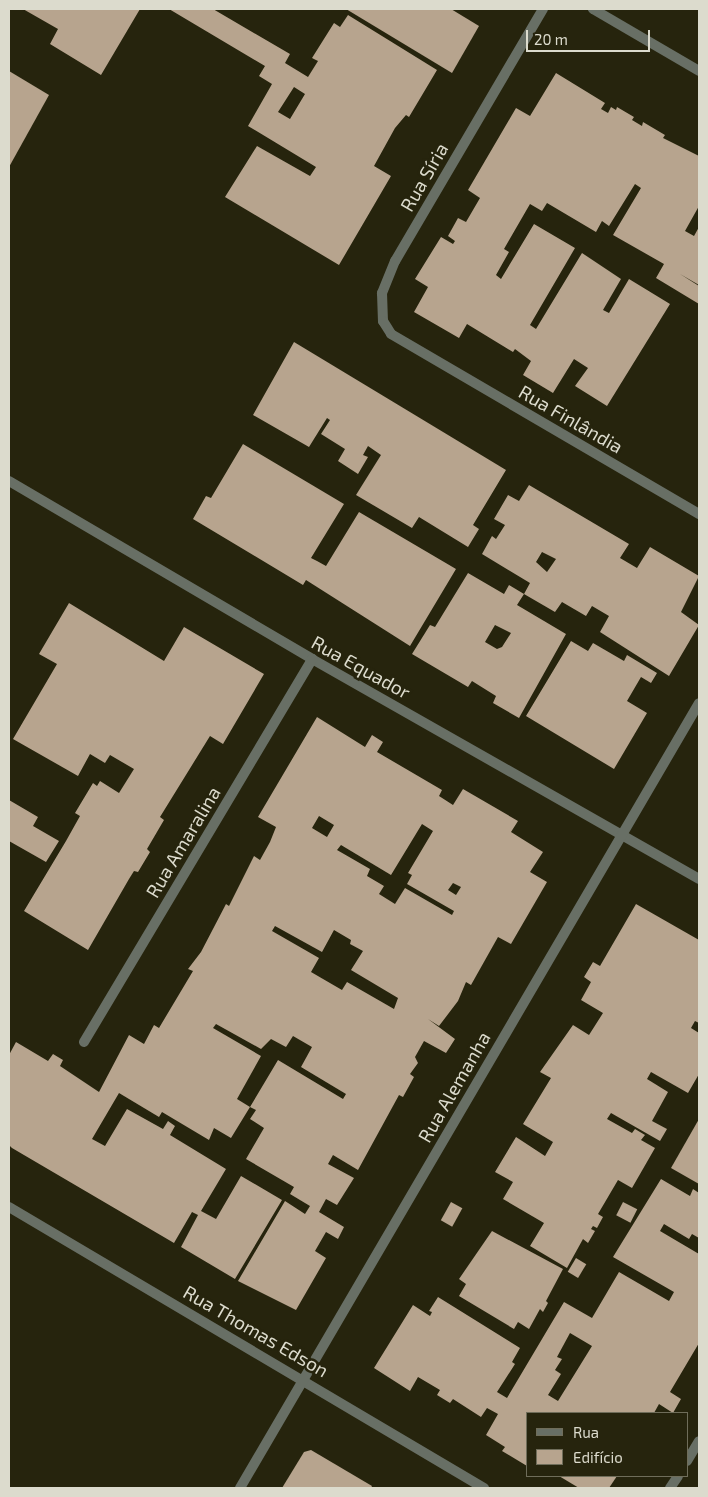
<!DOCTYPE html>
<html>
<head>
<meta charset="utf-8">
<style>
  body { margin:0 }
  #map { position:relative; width:708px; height:1497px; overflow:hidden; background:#26240d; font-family:"Exo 2",sans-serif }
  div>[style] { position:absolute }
  .building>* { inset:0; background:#b7a48e; transform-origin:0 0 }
  .minor>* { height:10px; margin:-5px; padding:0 5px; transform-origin:5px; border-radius:5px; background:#686f65 }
  .tertiary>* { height:10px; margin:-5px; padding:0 5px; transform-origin:5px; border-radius:5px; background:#686f65 }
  span { translate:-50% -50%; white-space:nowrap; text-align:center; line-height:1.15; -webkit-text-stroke:5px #26240d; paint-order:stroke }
  .street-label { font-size:19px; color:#dcdbcd }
  .frame { position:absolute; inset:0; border:10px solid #dcdbcd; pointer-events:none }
  .legend { position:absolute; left:526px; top:1412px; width:162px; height:65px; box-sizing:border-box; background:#26240d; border:1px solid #6f6d5a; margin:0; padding:6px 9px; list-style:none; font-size:15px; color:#dcdbcd }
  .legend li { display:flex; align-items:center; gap:10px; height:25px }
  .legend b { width:25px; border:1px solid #6f6d5a }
  .scale { position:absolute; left:526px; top:30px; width:124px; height:22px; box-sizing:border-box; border:2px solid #dcdbcd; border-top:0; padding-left:6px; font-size:15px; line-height:18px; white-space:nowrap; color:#dcdbcd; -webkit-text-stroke:4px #26240d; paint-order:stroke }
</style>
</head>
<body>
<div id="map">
  <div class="building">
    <i style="clip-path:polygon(23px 9px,140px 9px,101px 75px,50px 44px,58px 29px)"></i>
    <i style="clip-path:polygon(evenodd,169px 9px,213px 9px,290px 54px,285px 63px,308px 77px,318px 61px,312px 58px,334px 23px,340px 27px,348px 15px,437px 70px,409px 117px,406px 115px,395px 128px,374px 166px,391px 176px,339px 265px,225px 197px,257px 146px,310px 176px,316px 167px,248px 126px,272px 84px,259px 76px,265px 66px,169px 9px,294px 87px,305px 94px,290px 119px,278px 112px,294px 87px)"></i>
    <i style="clip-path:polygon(346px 9px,451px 9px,479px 26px,452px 73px)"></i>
    <i style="clip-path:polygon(9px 71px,49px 95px,9px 167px)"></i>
    <i style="clip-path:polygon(556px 73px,605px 103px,601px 109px,608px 113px,611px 107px,616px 110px,617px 107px,634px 117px,632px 120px,642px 126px,643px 122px,665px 135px,663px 138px,699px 156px,699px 206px,685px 231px,694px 236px,699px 227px,699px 285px,680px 274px,699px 286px,699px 304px,656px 278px,664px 264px,613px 235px,641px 188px,635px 184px,609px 226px,602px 221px,596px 232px,547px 203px,542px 211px,530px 204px,504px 249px,509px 252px,496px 275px,501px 279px,534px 224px,575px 248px,530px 325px,536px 329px,582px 253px,621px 279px,603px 310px,609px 313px,629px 279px,670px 304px,607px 406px,575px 386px,588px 368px,574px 359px,553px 393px,523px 375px,531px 361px,515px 349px,513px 352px,467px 324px,459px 338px,414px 312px,428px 287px,415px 279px,441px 237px,453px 244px,455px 241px,448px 236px,458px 218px,466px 222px,480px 198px,468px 190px,516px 108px,530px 116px)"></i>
    <i style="clip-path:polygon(294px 342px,506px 470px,473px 525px,479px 529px,468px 547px,419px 517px,412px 528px,356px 495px,381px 455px,368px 446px,363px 455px,368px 457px,358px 474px,338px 461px,345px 449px,321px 434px,330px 420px,327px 418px,309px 447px,253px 415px)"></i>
    <i style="clip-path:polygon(243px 444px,344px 504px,311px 558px,317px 561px,326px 566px,359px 512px,456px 569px,410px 646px,306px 580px,303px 585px,193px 519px,206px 496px,211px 498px)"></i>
    <i style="clip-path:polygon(evenodd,529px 485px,629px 544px,620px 558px,637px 568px,650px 547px,699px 576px,681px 612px,699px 625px,669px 676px,600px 632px,609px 616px,592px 606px,586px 616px,562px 602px,555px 612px,524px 594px,530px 583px,482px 554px,492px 536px,496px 539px,505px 525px,494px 519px,508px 495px,519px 501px,529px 485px,542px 552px,556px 559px,547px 572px,536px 562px,542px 552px)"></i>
    <i style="clip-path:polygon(evenodd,468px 573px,504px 594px,509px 585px,524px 594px,517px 605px,566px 634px,519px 718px,493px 703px,496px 696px,472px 681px,468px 687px,412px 654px,430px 625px,435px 627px,468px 573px,495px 625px,511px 633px,502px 647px,497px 649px,485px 642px,495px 625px)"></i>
    <i style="clip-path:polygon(69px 603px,164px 661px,184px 627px,264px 674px,223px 744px,210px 736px,160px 817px,164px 820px,147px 849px,150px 852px,138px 872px,134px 871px,129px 879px,88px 950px,24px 911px,66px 841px,80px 816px,75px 813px,93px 783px,97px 786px,100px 781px,119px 793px,134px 769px,110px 755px,105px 763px,90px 754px,78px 776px,13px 739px,57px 664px,39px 654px)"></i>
    <i style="clip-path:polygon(571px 641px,588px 651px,593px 643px,624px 661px,627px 655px,657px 673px,651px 683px,641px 677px,627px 701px,647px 713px,614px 769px,526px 716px)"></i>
    <i style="clip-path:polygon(evenodd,317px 717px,365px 747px,372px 735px,383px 742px,377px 752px,442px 790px,439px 796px,453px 805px,463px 789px,518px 821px,511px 832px,543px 852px,530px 872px,547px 882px,511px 944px,498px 937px,471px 985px,466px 982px,458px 1001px,439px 1026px,428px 1019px,455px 1039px,446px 1053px,424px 1041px,415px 1057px,418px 1063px,410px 1074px,414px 1077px,403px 1097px,399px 1095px,358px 1170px,333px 1155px,328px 1164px,354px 1178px,337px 1205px,326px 1199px,319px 1212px,344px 1227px,338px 1239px,326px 1232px,315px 1251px,326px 1258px,296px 1310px,238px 1281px,285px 1201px,305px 1214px,310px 1206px,290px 1194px,294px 1187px,246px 1159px,264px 1128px,250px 1119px,256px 1110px,250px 1107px,278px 1060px,343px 1099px,346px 1094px,301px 1067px,312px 1047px,293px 1036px,286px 1047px,271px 1039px,261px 1049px,216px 1024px,213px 1028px,261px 1056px,237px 1099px,250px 1107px,231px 1138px,214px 1128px,209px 1140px,162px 1112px,159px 1117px,119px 1093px,92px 1139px,105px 1146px,127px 1109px,163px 1129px,168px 1121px,175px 1126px,170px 1135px,226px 1169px,201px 1211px,216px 1219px,241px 1176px,282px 1200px,235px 1279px,181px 1247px,198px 1215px,192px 1212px,174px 1243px,12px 1148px,9px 1145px,9px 1055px,16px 1042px,48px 1061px,53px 1054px,63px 1060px,60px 1066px,99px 1092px,129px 1035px,144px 1044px,154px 1025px,159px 1028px,193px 971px,188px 969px,201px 952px,226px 904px,229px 906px,254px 856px,260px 860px,270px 842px,276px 827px,258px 817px,317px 717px,319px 816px,334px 825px,327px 837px,312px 828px,319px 816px,317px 717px,422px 824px,433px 831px,408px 873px,412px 875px,407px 884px,454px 911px,452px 915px,405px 888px,395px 904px,379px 894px,384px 886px,367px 876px,370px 869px,337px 850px,341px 845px,391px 875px,422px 824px,317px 717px,453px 883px,461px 887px,456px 895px,448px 890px,453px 883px,317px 717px,275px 926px,322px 952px,334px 930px,351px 940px,350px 944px,363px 951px,351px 970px,398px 998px,394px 1009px,347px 982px,342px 990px,311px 972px,319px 958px,272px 931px,275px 926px)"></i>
    <i style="clip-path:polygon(9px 800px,38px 817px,33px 826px,59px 841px,46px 862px,9px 841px)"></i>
    <i style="clip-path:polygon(636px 904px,699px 940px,699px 1023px,695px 1021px,691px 1028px,699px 1033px,699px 1074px,688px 1093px,651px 1072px,647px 1079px,668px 1092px,652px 1121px,667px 1129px,660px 1141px,611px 1113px,607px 1119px,632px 1133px,635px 1129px,645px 1135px,641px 1140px,655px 1148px,632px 1188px,618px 1180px,598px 1214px,603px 1217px,597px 1228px,593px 1226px,591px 1229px,595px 1231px,588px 1243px,583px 1239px,567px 1268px,530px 1246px,544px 1223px,503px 1199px,513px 1182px,495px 1172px,516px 1137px,545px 1156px,553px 1142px,523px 1124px,551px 1078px,540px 1072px,573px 1025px,589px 1035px,603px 1013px,581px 1000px,591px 982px,584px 977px,593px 962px,600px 966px)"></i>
    <i style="clip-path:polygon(699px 1119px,699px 1184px,671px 1168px)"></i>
    <i style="clip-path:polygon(evenodd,661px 1179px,690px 1196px,693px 1189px,699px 1193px,699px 1238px,692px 1234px,689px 1239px,664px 1224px,660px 1231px,699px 1254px,699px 1343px,670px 1392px,681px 1399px,673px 1413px,659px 1404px,654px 1413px,527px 1413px,527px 1466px,502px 1451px,505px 1447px,486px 1435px,498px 1414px,487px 1408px,481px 1417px,453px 1399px,450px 1403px,437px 1395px,440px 1390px,418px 1377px,410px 1391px,374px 1368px,413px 1305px,430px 1316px,432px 1312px,429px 1311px,438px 1297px,520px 1348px,512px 1362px,515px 1364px,497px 1392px,507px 1398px,564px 1302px,592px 1318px,619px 1272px,669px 1301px,674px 1292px,613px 1257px,661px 1179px,570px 1333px,592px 1346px,558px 1401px,548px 1395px,561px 1374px,555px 1370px,562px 1359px,557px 1357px,570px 1333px)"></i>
    <i style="left:451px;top:1202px;width:13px;height:21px;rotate:29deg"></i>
    <i style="left:623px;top:1202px;width:16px;height:15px;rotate:27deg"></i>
    <i style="clip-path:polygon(492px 1231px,563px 1269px,546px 1301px,548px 1303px,543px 1312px,540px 1309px,529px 1329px,518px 1322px,514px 1329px,459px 1296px,466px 1284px,459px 1279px)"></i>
    <i style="left:576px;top:1258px;width:12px;height:16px;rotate:31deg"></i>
    <i style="clip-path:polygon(311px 1450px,372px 1486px,371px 1488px,282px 1488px,304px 1452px)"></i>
    <i style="clip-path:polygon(559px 1476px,617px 1476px,609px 1488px,579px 1488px)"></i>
  </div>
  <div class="minor">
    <i style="left:543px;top:9px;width:292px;rotate:120.4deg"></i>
    <i style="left:395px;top:261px;width:35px;rotate:112deg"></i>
    <i style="left:382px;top:293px;width:28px;rotate:88deg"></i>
    <i style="left:383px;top:321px;width:15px;rotate:58deg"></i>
    <i style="left:391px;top:334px;width:357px;rotate:30.3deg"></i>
    <i style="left:9px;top:481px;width:351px;rotate:30.4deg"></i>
    <i style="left:312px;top:659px;width:445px;rotate:29.6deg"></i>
    <i style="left:84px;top:1042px;width:446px;rotate:-59.2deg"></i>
    <i style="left:9px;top:1207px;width:552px;rotate:30.61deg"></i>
    <i style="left:687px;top:1461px;width:23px;rotate:-59deg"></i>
    <i style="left:240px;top:1488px;width:909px;rotate:-59.68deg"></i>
    <i style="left:670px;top:1488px;width:14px;rotate:-56deg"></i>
  </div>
  <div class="tertiary">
    <i style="left:593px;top:9px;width:123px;rotate:30.3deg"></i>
  </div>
  <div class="street-label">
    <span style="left:424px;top:177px;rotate:-60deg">Rua Síria</span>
    <span style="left:571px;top:419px;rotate:30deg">Rua Finlândia</span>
    <span style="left:361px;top:667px;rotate:29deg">Rua Equador</span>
    <span style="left:183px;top:842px;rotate:-59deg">Rua Amaralina</span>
    <span style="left:454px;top:1087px;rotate:-60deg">Rua Alemanha</span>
    <span style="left:256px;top:1331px;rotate:30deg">Rua Thomas Edson</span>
  </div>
  <div class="frame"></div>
  <ul class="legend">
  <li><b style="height:6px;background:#686f65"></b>Rua</li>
  <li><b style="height:14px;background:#b7a48e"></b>Edifício</li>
  </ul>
  <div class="scale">20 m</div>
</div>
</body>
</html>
